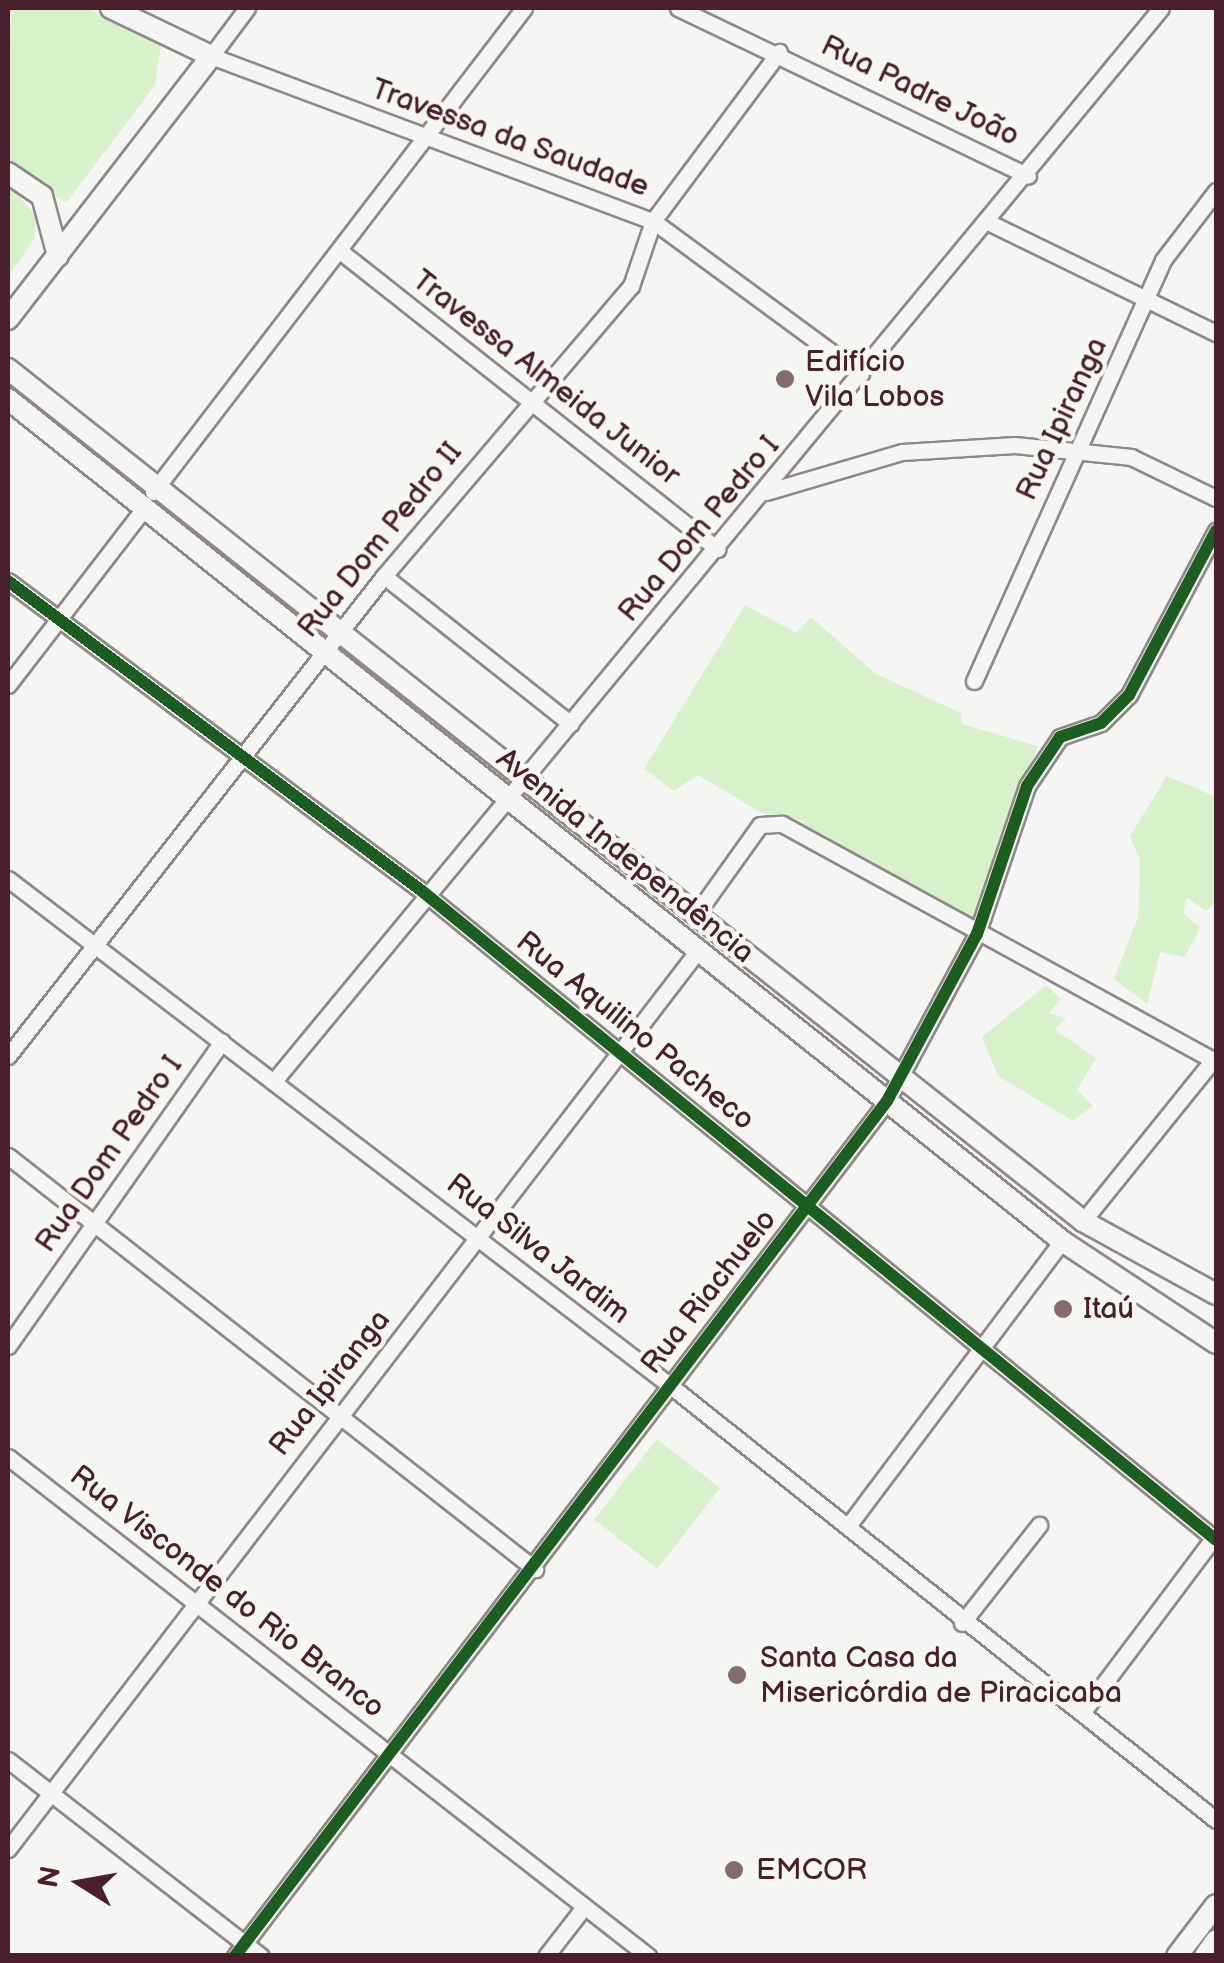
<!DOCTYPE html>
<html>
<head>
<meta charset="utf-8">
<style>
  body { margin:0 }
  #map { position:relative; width:1224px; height:1963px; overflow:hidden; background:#f5f5f3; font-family:"Balsamiq Sans",sans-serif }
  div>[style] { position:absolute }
  .green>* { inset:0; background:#d7f1cb; transform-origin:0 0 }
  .roads { filter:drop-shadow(2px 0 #8f8788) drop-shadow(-2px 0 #8f8788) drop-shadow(0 2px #8f8788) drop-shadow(0 -2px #8f8788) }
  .minor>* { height:15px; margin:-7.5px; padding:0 7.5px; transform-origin:7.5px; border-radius:7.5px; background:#f5f5f3 }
  .major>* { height:20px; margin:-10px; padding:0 10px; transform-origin:10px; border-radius:10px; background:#f5f5f3 }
  .cycleway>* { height:12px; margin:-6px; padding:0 6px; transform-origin:6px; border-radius:6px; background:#1b5e20 }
  .dots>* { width:28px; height:28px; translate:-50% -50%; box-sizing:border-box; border:5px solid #f6f6f2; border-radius:50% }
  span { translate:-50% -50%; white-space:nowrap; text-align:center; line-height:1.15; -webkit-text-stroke:9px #f6f6f2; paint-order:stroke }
  .street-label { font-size:30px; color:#4a1f2b }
  .poi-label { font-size:30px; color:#4a1f2b }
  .left { translate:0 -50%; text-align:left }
  .frame { position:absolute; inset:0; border:10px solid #4a1f2b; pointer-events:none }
  .north { position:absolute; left:30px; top:1833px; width:100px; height:100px; -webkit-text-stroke:8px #f6f6f2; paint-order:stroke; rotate:281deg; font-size:28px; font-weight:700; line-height:40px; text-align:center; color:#4a1f2b }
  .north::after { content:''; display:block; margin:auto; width:35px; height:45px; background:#4a1f2b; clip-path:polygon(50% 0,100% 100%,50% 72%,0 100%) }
</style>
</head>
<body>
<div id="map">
  <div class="green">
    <i style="clip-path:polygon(11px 8px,87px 8px,161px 46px,155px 85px,66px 203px,8px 165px)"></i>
    <i style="clip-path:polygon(8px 184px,36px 216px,34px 239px,8px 277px)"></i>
    <i style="clip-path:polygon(745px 605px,796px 633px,811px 617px,876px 674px,961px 713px,962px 724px,1038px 746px,972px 924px,796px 819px,760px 812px,698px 775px,674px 791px,644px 769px)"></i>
    <i style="clip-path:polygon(1167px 776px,1216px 797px,1216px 902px,1206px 911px,1187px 897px,1183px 913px,1200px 928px,1185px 957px,1160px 952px,1147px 1004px,1114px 979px,1138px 917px,1140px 860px,1130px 836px)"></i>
    <i style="clip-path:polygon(1046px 985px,1061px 999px,1049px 1013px,1066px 1018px,1055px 1030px,1096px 1058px,1077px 1090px,1093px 1106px,1073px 1121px,998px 1076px,982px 1037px)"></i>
    <i style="left:657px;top:1439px;width:80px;height:102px;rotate:38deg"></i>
  </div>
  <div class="roads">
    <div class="minor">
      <i style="left:247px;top:8px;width:60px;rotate:126.9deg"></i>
      <i style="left:211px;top:56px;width:472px;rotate:20.5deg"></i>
      <i style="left:653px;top:221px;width:258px;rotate:36.3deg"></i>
      <i style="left:678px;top:8px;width:388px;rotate:25.6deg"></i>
      <i style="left:990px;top:223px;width:251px;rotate:26deg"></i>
      <i style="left:340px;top:251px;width:481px;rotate:38.3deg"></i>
      <i style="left:153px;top:492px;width:610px;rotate:-52.53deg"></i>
      <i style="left:766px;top:492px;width:142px;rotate:-16.4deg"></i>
      <i style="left:902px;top:452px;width:113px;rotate:-3.5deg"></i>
      <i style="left:1015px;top:445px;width:117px;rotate:5.9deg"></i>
      <i style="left:1131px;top:457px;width:94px;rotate:25.8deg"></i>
      <i style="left:384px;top:576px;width:238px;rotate:38.4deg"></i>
      <i style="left:8px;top:581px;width:517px;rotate:36.83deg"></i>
      <i style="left:422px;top:891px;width:1025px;rotate:39.26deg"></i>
      <i style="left:974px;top:681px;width:461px;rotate:-65.8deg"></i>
      <i style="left:1163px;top:260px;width:87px;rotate:-52.5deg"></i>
      <i style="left:8px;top:685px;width:220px;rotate:-52.4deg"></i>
      <i style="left:8px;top:879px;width:836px;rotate:37.42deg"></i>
      <i style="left:672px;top:1387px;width:695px;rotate:38.52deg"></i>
      <i style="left:697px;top:913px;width:108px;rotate:-54.4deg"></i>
      <i style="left:760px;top:825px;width:22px;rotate:-3deg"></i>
      <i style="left:782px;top:824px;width:495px;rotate:28.7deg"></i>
      <i style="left:8px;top:1056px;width:610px;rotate:-51.93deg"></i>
      <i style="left:384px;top:576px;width:381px;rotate:-49.6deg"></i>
      <i style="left:631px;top:286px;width:69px;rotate:-71.3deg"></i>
      <i style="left:653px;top:221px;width:211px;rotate:-53.3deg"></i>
      <i style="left:274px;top:1081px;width:1392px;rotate:-50.42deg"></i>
      <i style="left:8px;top:1156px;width:670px;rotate:38.09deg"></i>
      <i style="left:1083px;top:1221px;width:207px;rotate:-51.1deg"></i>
      <i style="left:8px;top:1346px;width:372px;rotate:-54.9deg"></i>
      <i style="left:8px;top:1457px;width:812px;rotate:37.94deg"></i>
      <i style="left:848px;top:1526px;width:356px;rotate:-53.1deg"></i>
      <i style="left:962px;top:1623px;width:125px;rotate:-51.8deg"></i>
      <i style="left:1082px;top:1713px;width:220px;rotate:-53.1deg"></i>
      <i style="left:8px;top:1760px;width:320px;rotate:37.8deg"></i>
      <i style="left:8px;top:1849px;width:1130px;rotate:-52.48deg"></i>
      <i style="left:235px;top:1956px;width:1075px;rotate:-52.67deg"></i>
      <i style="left:887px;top:1101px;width:190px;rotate:-61.7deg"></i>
      <i style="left:977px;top:934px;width:156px;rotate:-71.3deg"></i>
      <i style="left:1027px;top:786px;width:59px;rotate:-56deg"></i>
      <i style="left:1060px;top:737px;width:43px;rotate:-18.9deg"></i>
      <i style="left:1101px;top:723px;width:40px;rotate:-45deg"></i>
      <i style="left:1129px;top:695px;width:186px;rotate:-62.1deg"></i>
      <i style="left:546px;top:1956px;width:62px;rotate:-52.2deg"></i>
    </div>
    <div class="major">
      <i style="left:8px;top:173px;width:41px;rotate:34.1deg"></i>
      <i style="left:42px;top:196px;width:62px;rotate:75.1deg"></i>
      <i style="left:8px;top:319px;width:332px;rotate:-52.3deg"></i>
      <i style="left:211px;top:56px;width:111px;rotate:-154.4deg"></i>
      <i style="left:8px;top:369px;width:1372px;rotate:38.4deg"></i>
      <i style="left:1083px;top:1221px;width:152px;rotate:28.8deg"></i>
      <i style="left:8px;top:399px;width:1349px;rotate:38.62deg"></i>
      <i style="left:1062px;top:1241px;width:185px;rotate:33.5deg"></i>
      <i style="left:1177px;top:1956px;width:64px;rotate:-52.6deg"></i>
      <i style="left:1205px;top:1956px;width:19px;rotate:-55deg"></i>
    </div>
  </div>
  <div class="cycleway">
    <i style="left:8px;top:581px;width:517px;rotate:36.83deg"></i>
    <i style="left:422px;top:891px;width:1025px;rotate:39.26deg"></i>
    <i style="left:235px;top:1956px;width:1075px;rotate:-52.67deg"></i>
    <i style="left:887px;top:1101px;width:190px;rotate:-61.7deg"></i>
    <i style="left:977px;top:934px;width:156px;rotate:-71.3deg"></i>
    <i style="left:1027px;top:786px;width:59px;rotate:-56deg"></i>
    <i style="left:1060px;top:737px;width:43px;rotate:-18.9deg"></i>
    <i style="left:1101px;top:723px;width:40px;rotate:-45deg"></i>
    <i style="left:1129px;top:695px;width:186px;rotate:-62.1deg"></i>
  </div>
  <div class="dots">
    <i style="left:785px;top:379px;background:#866a71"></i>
    <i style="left:1063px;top:1309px;background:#866a71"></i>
    <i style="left:737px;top:1675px;background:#866a71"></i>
    <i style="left:734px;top:1870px;background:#866a71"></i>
  </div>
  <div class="street-label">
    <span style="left:920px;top:91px;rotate:26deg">Rua Padre João</span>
    <span style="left:510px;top:138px;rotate:20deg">Travessa da Saudade</span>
    <span style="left:546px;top:378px;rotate:38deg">Travessa Almeida Junior</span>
    <span style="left:1062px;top:419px;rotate:-65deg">Rua Ipiranga</span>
    <span style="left:699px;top:529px;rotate:-50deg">Rua Dom Pedro I</span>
    <span style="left:380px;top:540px;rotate:-51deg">Rua Dom Pedro II</span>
    <span style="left:625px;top:856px;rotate:39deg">Avenida Independência</span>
    <span style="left:635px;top:1031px;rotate:39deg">Rua Aquilino Pacheco</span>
    <span style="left:109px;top:1154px;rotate:-55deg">Rua Dom Pedro I</span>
    <span style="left:538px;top:1249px;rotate:38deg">Rua Silva Jardim</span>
    <span style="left:709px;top:1292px;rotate:-52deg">Rua Riachuelo</span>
    <span style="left:330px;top:1383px;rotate:-52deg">Rua Ipiranga</span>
    <span style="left:227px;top:1592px;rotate:38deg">Rua Visconde do Rio Branco</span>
  </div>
  <div class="poi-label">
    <span class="left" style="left:805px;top:379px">Edifício<br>Vila Lobos</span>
    <span class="left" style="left:1083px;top:1309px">Itaú</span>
    <span class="left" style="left:760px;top:1675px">Santa Casa da<br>Misericórdia de Piracicaba</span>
    <span class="left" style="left:756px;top:1870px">EMCOR</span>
  </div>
  <div class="frame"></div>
  <div class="north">N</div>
</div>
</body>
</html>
